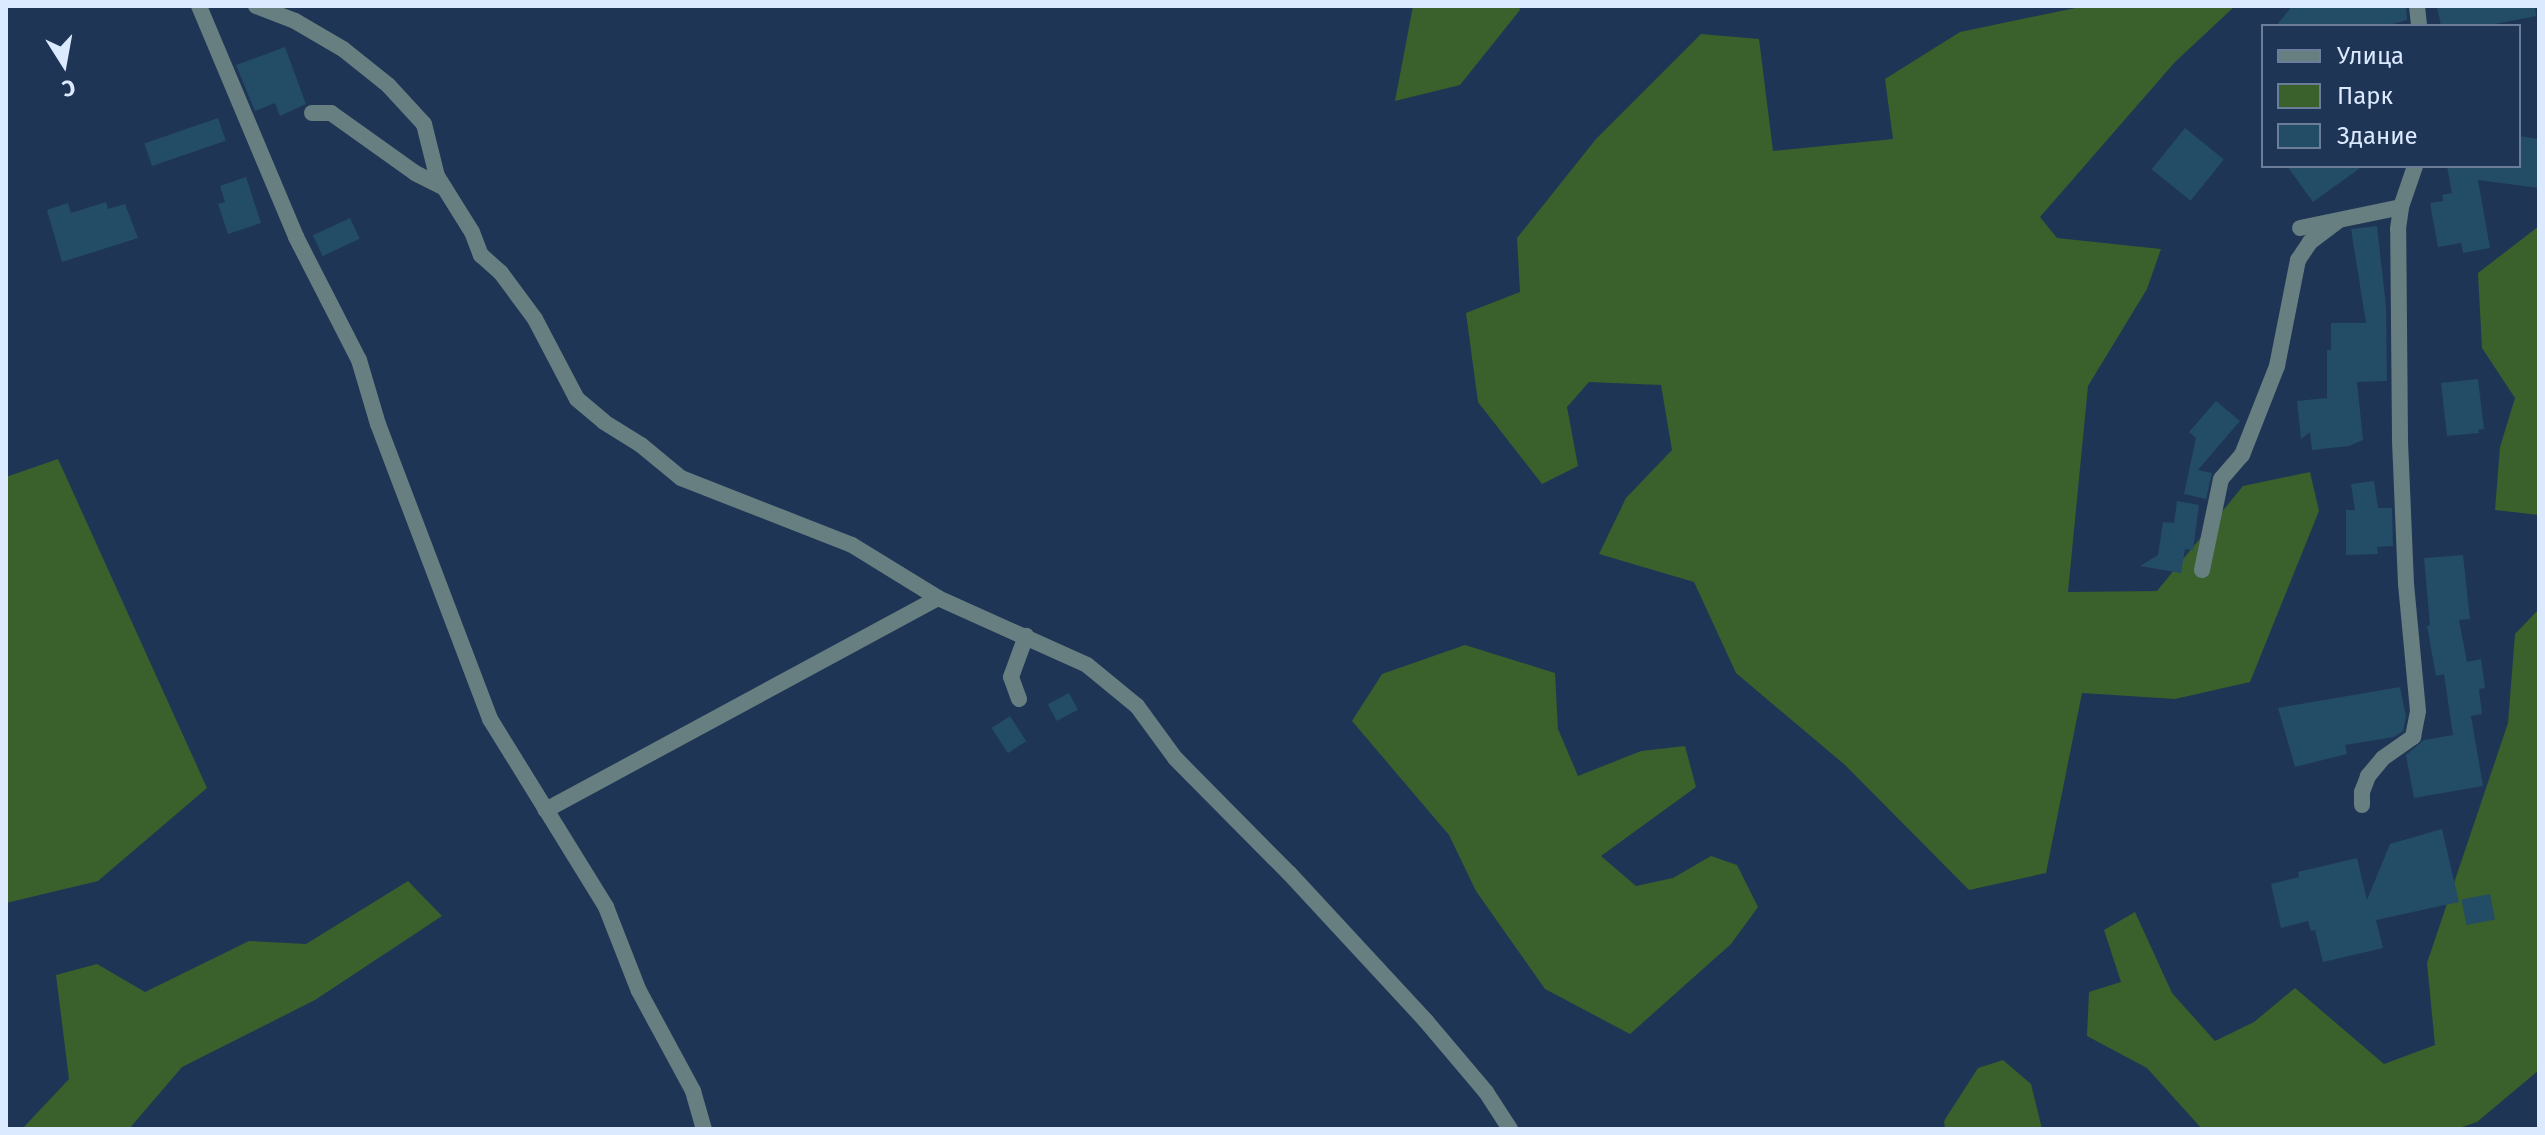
<!DOCTYPE html>
<html>
<head>
<meta charset="utf-8">
<style>
  body { margin:0 }
  #map { position:relative; width:2545px; height:1135px; overflow:hidden; background:#1f3555; font-family:"Fira Sans",sans-serif }
  div>[style] { position:absolute }
  .green>* { inset:0; background:#3a602c }
  .building>* { inset:0; background:#234c66; transform-origin:0 0 }
  .street>* { height:16px; margin:-8px; padding:0 8px; transform-origin:8px; border-radius:8px; background:#677f80 }
  span { translate:-50% -50%; white-space:nowrap; text-align:center; line-height:1.15; -webkit-text-stroke:6px #1f3555; paint-order:stroke }
  .frame { position:absolute; inset:0; border:8px solid #dceaff; pointer-events:none }
  .legend { position:absolute; left:2261px; top:24px; width:260px; height:144px; box-sizing:border-box; background:#1f3555; border:2px solid #6b7d99; margin:0; padding:10px 14px; list-style:none; font-size:24px; color:#dceaff }
  .legend li { display:flex; align-items:center; gap:16px; height:40px }
  .legend b { width:40px; border:2px solid #6b7d99 }
  .north { position:absolute; left:24px; top:24px; width:80px; height:80px; -webkit-text-stroke:6px #1f3555; paint-order:stroke; rotate:169deg; font-size:22px; font-weight:700; line-height:32px; text-align:center; color:#dceaff }
  .north::after { content:''; display:block; margin:auto; width:28px; height:36px; background:#dceaff; clip-path:polygon(50% 0,100% 100%,50% 72%,0 100%) }
</style>
</head>
<body>
<div id="map">
  <div class="green">
    <i style="clip-path:polygon(1413px 6px,1519px 6px,1520px 10px,1460px 85px,1395px 101px)"></i>
    <i style="clip-path:polygon(2085px 6px,2235px 6px,2175px 62px,2040px 217px,2057px 238px,2161px 249px,2147px 289px,2088px 386px,2068px 592px,2157px 591px,2243px 486px,2310px 472px,2319px 511px,2250px 682px,2175px 699px,2082px 693px,2046px 873px,1969px 890px,1845px 765px,1736px 673px,1694px 582px,1599px 554px,1626px 498px,1672px 450px,1661px 385px,1589px 382px,1567px 407px,1578px 466px,1542px 484px,1478px 402px,1466px 313px,1520px 292px,1517px 238px,1596px 139px,1701px 34px,1759px 39px,1773px 151px,1893px 139px,1885px 79px,1960px 32px)"></i>
    <i style="clip-path:polygon(2539px 226px,2539px 515px,2495px 510px,2500px 447px,2515px 398px,2482px 348px,2478px 273px)"></i>
    <i style="clip-path:polygon(58px 459px,207px 788px,98px 881px,6px 903px,6px 477px)"></i>
    <i style="clip-path:polygon(2539px 609px,2539px 1070px,2477px 1122px,2456px 1129px,2202px 1129px,2147px 1068px,2087px 1036px,2089px 992px,2121px 982px,2104px 930px,2135px 912px,2172px 993px,2215px 1041px,2254px 1022px,2295px 988px,2384px 1064px,2435px 1045px,2427px 963px,2508px 723px,2515px 634px)"></i>
    <i style="clip-path:polygon(1465px 645px,1555px 673px,1558px 729px,1578px 776px,1641px 751px,1685px 746px,1696px 787px,1601px 856px,1636px 886px,1673px 878px,1711px 856px,1737px 865px,1758px 907px,1731px 944px,1630px 1034px,1545px 989px,1476px 891px,1449px 835px,1352px 721px,1382px 674px)"></i>
    <i style="clip-path:polygon(408px 881px,442px 916px,315px 1000px,182px 1067px,129px 1129px,22px 1129px,69px 1079px,56px 975px,97px 964px,145px 992px,249px 941px,306px 944px)"></i>
    <i style="clip-path:polygon(2003px 1060px,2031px 1084px,2042px 1129px,1945px 1129px,1944px 1121px,1978px 1068px)"></i>
  </div>
  <div class="building">
    <i style="clip-path:polygon(2292px 6px,2406px 6px,2407px 20px,2386px 26px,2276px 26px)"></i>
    <i style="clip-path:polygon(2437px 6px,2535px 6px,2536px 16px,2485px 26px,2441px 26px)"></i>
    <i style="clip-path:polygon(285px 47px,306px 104px,280px 116px,275px 103px,255px 111px,236px 65px)"></i>
    <i style="left:218px;top:118px;width:24px;height:78px;rotate:71deg"></i>
    <i style="left:2185px;top:128px;width:50px;height:53px;rotate:39deg"></i>
    <i style="clip-path:polygon(2519px 136px,2539px 139px,2539px 188px,2478px 180px,2490px 248px,2463px 253px,2461px 243px,2438px 247px,2430px 203px,2443px 201px,2442px 195px,2452px 193px,2447px 166px,2519px 166px)"></i>
    <i style="clip-path:polygon(2287px 166px,2363px 166px,2313px 202px)"></i>
    <i style="clip-path:polygon(246px 177px,261px 223px,228px 234px,218px 204px,225px 202px,220px 186px)"></i>
    <i style="clip-path:polygon(106px 202px,108px 209px,125px 204px,138px 238px,62px 262px,47px 210px,68px 203px,71px 213px)"></i>
    <i style="left:350px;top:218px;width:23px;height:41px;rotate:65deg"></i>
    <i style="clip-path:polygon(2377px 226px,2386px 306px,2387px 381px,2357px 382px,2363px 440px,2349px 446px,2312px 450px,2310px 432px,2301px 439px,2297px 401px,2327px 398px,2327px 350px,2331px 350px,2331px 323px,2366px 323px,2351px 229px)"></i>
    <i style="clip-path:polygon(2478px 379px,2484px 429px,2478px 430px,2479px 433px,2447px 436px,2441px 383px)"></i>
    <i style="clip-path:polygon(2216px 401px,2240px 421px,2198px 470px,2212px 473px,2206px 499px,2184px 494px,2196px 438px,2189px 432px)"></i>
    <i style="clip-path:polygon(2374px 481px,2378px 508px,2392px 508px,2393px 546px,2377px 547px,2378px 554px,2346px 555px,2346px 510px,2355px 510px,2351px 484px)"></i>
    <i style="clip-path:polygon(2177px 501px,2199px 505px,2193px 550px,2185px 549px,2181px 573px,2140px 566px,2158px 555px,2163px 522px,2174px 523px)"></i>
    <i style="clip-path:polygon(2463px 555px,2470px 619px,2459px 620px,2467px 662px,2481px 659px,2485px 688px,2479px 689px,2482px 714px,2471px 716px,2483px 786px,2414px 798px,2406px 755px,2424px 740px,2453px 735px,2444px 674px,2436px 676px,2427px 626px,2430px 625px,2424px 558px)"></i>
    <i style="clip-path:polygon(2400px 687px,2406px 717px,2403px 731px,2394px 737px,2345px 745px,2347px 754px,2295px 767px,2278px 708px)"></i>
    <i style="left:1069px;top:693px;width:19px;height:24px;rotate:62deg"></i>
    <i style="left:1010px;top:716px;width:30px;height:22px;rotate:57deg"></i>
    <i style="clip-path:polygon(2442px 829px,2459px 902px,2376px 920px,2383px 948px,2323px 962px,2315px 930px,2311px 931px,2308px 921px,2281px 928px,2271px 884px,2299px 877px,2298px 872px,2357px 858px,2367px 900px,2390px 844px)"></i>
    <i style="left:2490px;top:894px;width:26px;height:29px;rotate:79deg"></i>
  </div>
  <div class="street">
    <i style="left:199px;top:6px;width:251px;rotate:67.2deg"></i>
    <i style="left:296px;top:237px;width:138px;rotate:62.9deg"></i>
    <i style="left:359px;top:360px;width:67px;rotate:73.5deg"></i>
    <i style="left:378px;top:424px;width:316px;rotate:69.2deg"></i>
    <i style="left:490px;top:719px;width:221px;rotate:58.3deg"></i>
    <i style="left:606px;top:907px;width:90px;rotate:68.6deg"></i>
    <i style="left:639px;top:991px;width:114px;rotate:61.6deg"></i>
    <i style="left:693px;top:1091px;width:40px;rotate:74deg"></i>
    <i style="left:256px;top:6px;width:42px;rotate:21deg"></i>
    <i style="left:295px;top:21px;width:56px;rotate:30.3deg"></i>
    <i style="left:343px;top:49px;width:58px;rotate:38.7deg"></i>
    <i style="left:388px;top:85px;width:53px;rotate:47.3deg"></i>
    <i style="left:424px;top:124px;width:54px;rotate:76deg"></i>
    <i style="left:437px;top:176px;width:66px;rotate:58deg"></i>
    <i style="left:472px;top:232px;width:25px;rotate:69deg"></i>
    <i style="left:481px;top:255px;width:27px;rotate:42deg"></i>
    <i style="left:501px;top:273px;width:57px;rotate:53.5deg"></i>
    <i style="left:535px;top:319px;width:90px;rotate:62.3deg"></i>
    <i style="left:577px;top:399px;width:35px;rotate:40deg"></i>
    <i style="left:604px;top:422px;width:44px;rotate:31.9deg"></i>
    <i style="left:641px;top:445px;width:52px;rotate:39.5deg"></i>
    <i style="left:681px;top:478px;width:184px;rotate:21.4deg"></i>
    <i style="left:852px;top:545px;width:101px;rotate:31.6deg"></i>
    <i style="left:938px;top:598px;width:446px;rotate:151.6deg"></i>
    <i style="left:2417px;top:6px;width:20px;rotate:84deg"></i>
    <i style="left:312px;top:113px;width:19px"></i>
    <i style="left:331px;top:113px;width:103px;rotate:35.5deg"></i>
    <i style="left:415px;top:173px;width:33px;rotate:27deg"></i>
    <i style="left:2300px;top:228px;width:103px;rotate:-11.7deg"></i>
    <i style="left:2202px;top:570px;width:93px;rotate:-78.2deg"></i>
    <i style="left:2221px;top:479px;width:32px;rotate:-49deg"></i>
    <i style="left:2242px;top:455px;width:96px;rotate:-68.5deg"></i>
    <i style="left:2277px;top:366px;width:108px;rotate:-78.8deg"></i>
    <i style="left:2298px;top:260px;width:22px;rotate:-56deg"></i>
    <i style="left:2310px;top:242px;width:34px;rotate:-37deg"></i>
    <i style="left:938px;top:598px;width:163px;rotate:24.2deg"></i>
    <i style="left:1087px;top:665px;width:65px;rotate:39.4deg"></i>
    <i style="left:1137px;top:706px;width:64px;rotate:53.8deg"></i>
    <i style="left:1175px;top:758px;width:162px;rotate:45.3deg"></i>
    <i style="left:1289px;top:873px;width:202px;rotate:47.2deg"></i>
    <i style="left:1426px;top:1021px;width:93px;rotate:49.8deg"></i>
    <i style="left:1486px;top:1092px;width:44px;rotate:57deg"></i>
    <i style="left:1019px;top:699px;width:23px;rotate:-110deg"></i>
    <i style="left:1011px;top:677px;width:44px;rotate:-69.9deg"></i>
    <i style="left:2362px;top:805px;width:13px;rotate:-90deg"></i>
    <i style="left:2362px;top:792px;width:17px;rotate:-69deg"></i>
    <i style="left:2368px;top:776px;width:23px;rotate:-50deg"></i>
    <i style="left:2383px;top:758px;width:37px;rotate:-35deg"></i>
    <i style="left:2413px;top:737px;width:26px;rotate:-79deg"></i>
    <i style="left:2418px;top:711px;width:128px;rotate:-95.4deg"></i>
    <i style="left:2406px;top:584px;width:146px;rotate:-92.4deg"></i>
    <i style="left:2400px;top:438px;width:209px;rotate:-90.5deg"></i>
    <i style="left:2398px;top:229px;width:22px;rotate:-82deg"></i>
    <i style="left:2401px;top:207px;width:43px;rotate:-71.1deg"></i>
  </div>
  <div class="frame"></div>
  <ul class="legend">
  <li><b style="height:10px;background:#677f80"></b>Улица</li>
  <li><b style="height:22px;background:#3a602c"></b>Парк</li>
  <li><b style="height:22px;background:#234c66"></b>Здание</li>
  </ul>
  <div class="north">С</div>
</div>
</body>
</html>
